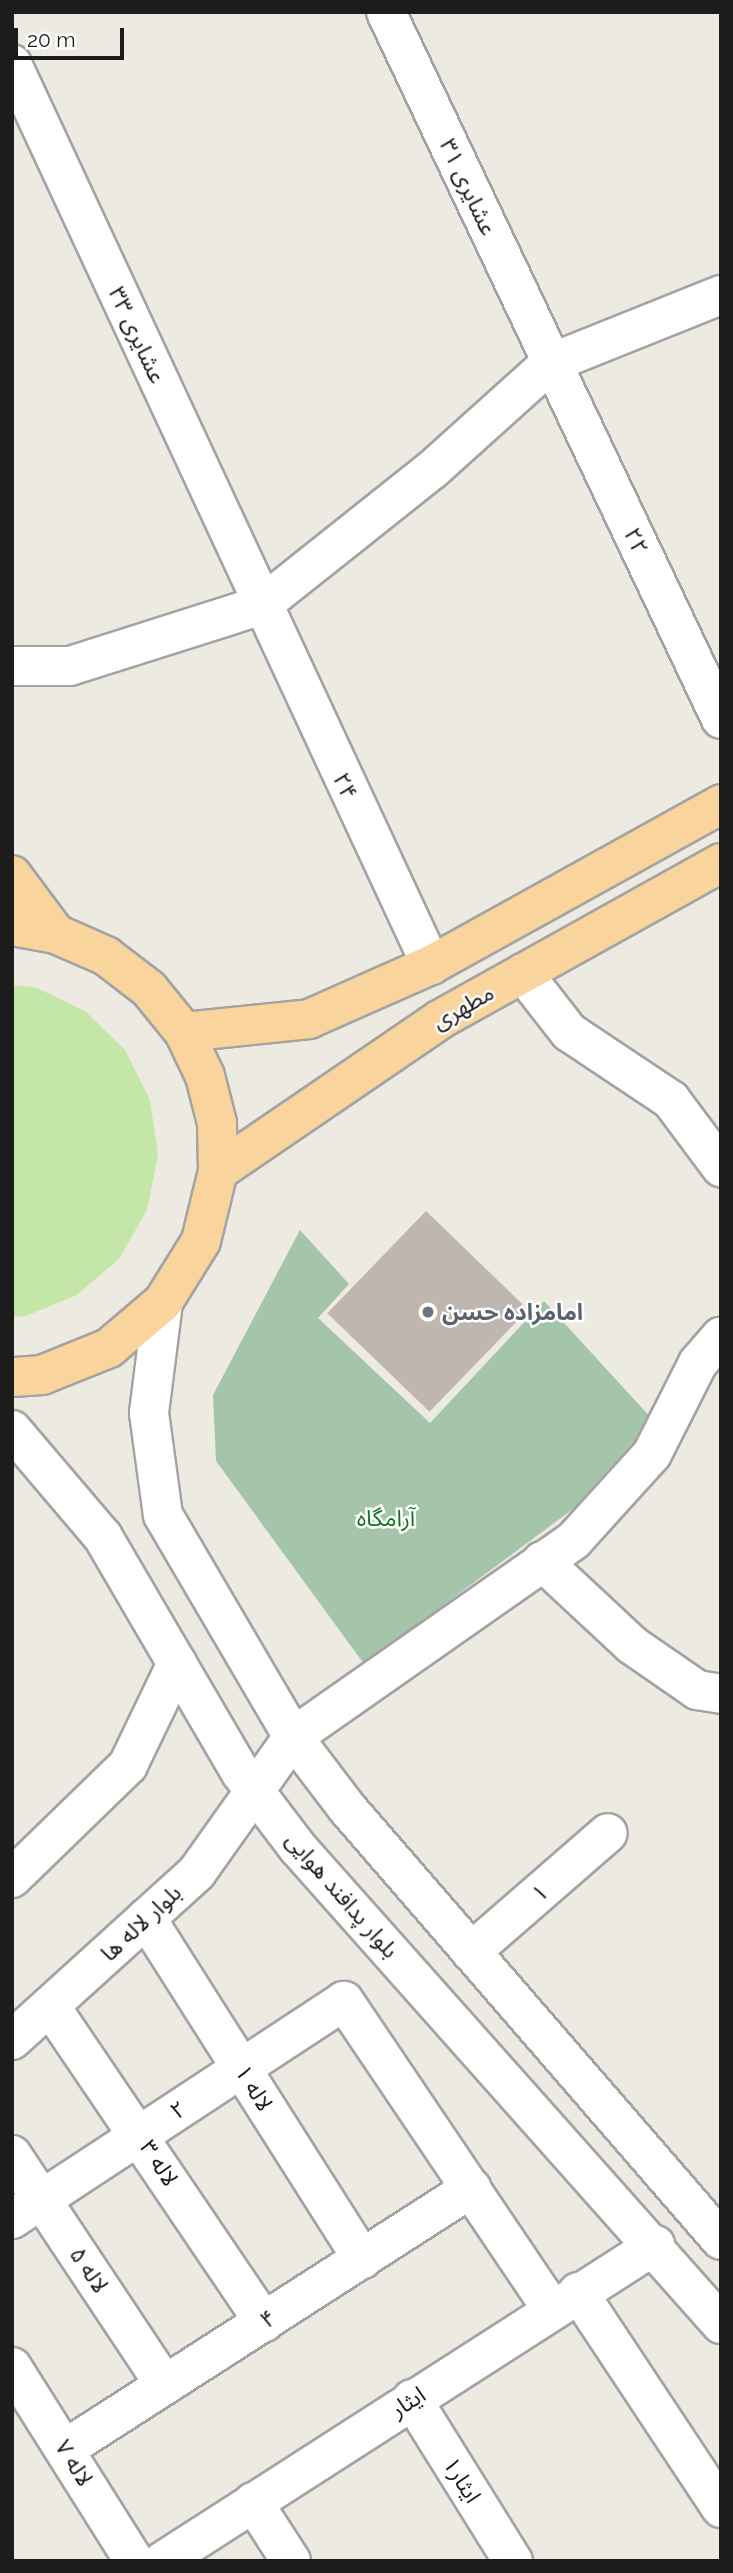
<!DOCTYPE html>
<html>
<head>
<meta charset="utf-8">
<style>
  body { margin:0 }
  #map { position:relative; width:733px; height:2573px; overflow:hidden; background:#edeae2; font-family:Raleway,"Noto Sans Arabic",sans-serif }
  div>[style] { position:absolute }
  .grass>* { inset:0; background:#c4e7a9 }
  .cemetery>* { inset:0; background:#a4c5aa }
  .building>* { inset:0; background:#beb6af; transform-origin:0 0 }
  .roads { filter:drop-shadow(2px 0 #a3a3a3) drop-shadow(-2px 0 #a3a3a3) drop-shadow(0 2px #a3a3a3) drop-shadow(0 -2px #a3a3a3) }
  .minor>* { height:38px; margin:-19px; padding:0 19px; transform-origin:19px; border-radius:19px; background:#fff }
  .major>* { height:38px; margin:-19px; padding:0 19px; transform-origin:19px; border-radius:19px; background:#f9d49c }
  .dots>* { width:19px; height:19px; translate:-50% -50%; box-sizing:border-box; border:4px solid #fff; border-radius:50% }
  span { translate:-50% -50%; white-space:nowrap; text-align:center; line-height:1.15; -webkit-text-stroke:5px #fff; paint-order:stroke }
  .street-label { font-size:23px; color:#1c1c1c }
  .worship-label { font-size:23px; color:#5b616d; font-weight:700 }
  .left { translate:0 -50%; text-align:left }
  .park-label { font-size:23px; color:#0e761b }
  .frame { position:absolute; inset:0; border:14px solid #1c1c1c; pointer-events:none }
  .scale { position:absolute; left:14px; top:28px; width:110px; height:32px; box-sizing:border-box; border:4px solid #1c1c1c; border-top:0; padding-left:9px; font-size:21px; line-height:24px; white-space:nowrap; color:#1c1c1c; -webkit-text-stroke:5px #fff; paint-order:stroke }
</style>
</head>
<body>
<div id="map">
  <div class="grass">
    <i style="clip-path:polygon(12px 985px,35px 987px,85px 1011px,125px 1050px,150px 1100px,158px 1155px,147px 1210px,119px 1259px,77px 1295px,26px 1316px,12px 1317px)"></i>
  </div>
  <div class="cemetery">
    <i style="clip-path:polygon(300px 1230px,349px 1284px,318px 1318px,430px 1423px,544px 1301px,653px 1420px,573px 1509px,364px 1664px,216px 1461px,213px 1395px)"></i>
  </div>
  <div class="building">
    <i style="left:426px;top:1211px;width:142px;height:142px;rotate:44deg"></i>
  </div>
  <div class="roads">
    <div class="minor">
      <i style="left:386px;top:12px;width:782px;rotate:64.65deg"></i>
      <i style="left:12px;top:64px;width:994px;rotate:65.06deg"></i>
      <i style="left:12px;top:666px;width:58px"></i>
      <i style="left:70px;top:666px;width:201px;rotate:-17.6deg"></i>
      <i style="left:262px;top:605px;width:217px;rotate:-38.5deg"></i>
      <i style="left:432px;top:470px;width:160px;rotate:-42deg"></i>
      <i style="left:551px;top:363px;width:183px;rotate:-21.8deg"></i>
      <i style="left:523px;top:973px;width:75px;rotate:52.1deg"></i>
      <i style="left:569px;top:1032px;width:123px;rotate:33.7deg"></i>
      <i style="left:671px;top:1100px;width:84px;rotate:53.3deg"></i>
      <i style="left:163px;top:1302px;width:112px;rotate:97.2deg"></i>
      <i style="left:149px;top:1413px;width:103px;rotate:82.2deg"></i>
      <i style="left:163px;top:1515px;width:257px;rotate:59.6deg"></i>
      <i style="left:293px;top:1737px;width:89px;rotate:52.7deg"></i>
      <i style="left:347px;top:1808px;width:571px;rotate:49.12deg"></i>
      <i style="left:12px;top:1430px;width:140px;rotate:49.6deg"></i>
      <i style="left:103px;top:1537px;width:273px;rotate:59.7deg"></i>
      <i style="left:241px;top:1773px;width:94px;rotate:52.8deg"></i>
      <i style="left:298px;top:1848px;width:637px;rotate:48.37deg"></i>
      <i style="left:542px;top:1561px;width:123px;rotate:43deg"></i>
      <i style="left:632px;top:1645px;width:79px;rotate:34.7deg"></i>
      <i style="left:697px;top:1690px;width:24px;rotate:9deg"></i>
      <i style="left:12px;top:1878px;width:162px;rotate:-44.2deg"></i>
      <i style="left:128px;top:1765px;width:113px;rotate:-64.3deg"></i>
      <i style="left:146px;top:1918px;width:404px;rotate:57.6deg"></i>
      <i style="left:471px;top:1952px;width:181px;rotate:-41deg"></i>
      <i style="left:50px;top:2006px;width:382px;rotate:55.9deg"></i>
      <i style="left:12px;top:2040px;width:250px;rotate:-42.2deg"></i>
      <i style="left:197px;top:1872px;width:166px;rotate:-54.6deg"></i>
      <i style="left:293px;top:1737px;width:343px;rotate:-35deg"></i>
      <i style="left:574px;top:1540px;width:116px;rotate:-47.8deg"></i>
      <i style="left:652px;top:1454px;width:102px;rotate:-63.2deg"></i>
      <i style="left:698px;top:1363px;width:35px;rotate:-49deg"></i>
      <i style="left:12px;top:2155px;width:276px;rotate:56.4deg"></i>
      <i style="left:12px;top:2219px;width:397px;rotate:-33.3deg"></i>
      <i style="left:344px;top:2001px;width:372px;rotate:56deg"></i>
      <i style="left:578px;top:2292px;width:259px;rotate:56.5deg"></i>
      <i style="left:12px;top:2367px;width:229px;rotate:57.8deg"></i>
      <i style="left:412px;top:2399px;width:191px;rotate:58.1deg"></i>
      <i style="left:65px;top:2449px;width:483px;rotate:-32.7deg"></i>
      <i style="left:253px;top:2502px;width:70px;rotate:57.2deg"></i>
      <i style="left:163px;top:2561px;width:585px;rotate:-32.71deg"></i>
    </div>
    <div class="major">
      <i style="left:12px;top:875px;width:74px;rotate:53.3deg"></i>
      <i style="left:12px;top:926px;width:45px;rotate:10.3deg"></i>
      <i style="left:56px;top:934px;width:55px;rotate:23.7deg"></i>
      <i style="left:106px;top:956px;width:54px;rotate:37.5deg"></i>
      <i style="left:149px;top:989px;width:55px;rotate:50.9deg"></i>
      <i style="left:184px;top:1032px;width:49px;rotate:64.5deg"></i>
      <i style="left:205px;top:1076px;width:49px;rotate:75.7deg"></i>
      <i style="left:217px;top:1123px;width:48px;rotate:88.8deg"></i>
      <i style="left:218px;top:1171px;width:72px;rotate:103.7deg"></i>
      <i style="left:201px;top:1241px;width:72px;rotate:121.9deg"></i>
      <i style="left:163px;top:1302px;width:71px;rotate:139.6deg"></i>
      <i style="left:109px;top:1348px;width:72px;rotate:158.1deg"></i>
      <i style="left:42px;top:1375px;width:30px;rotate:176deg"></i>
      <i style="left:184px;top:1032px;width:126px;rotate:-5.9deg"></i>
      <i style="left:309px;top:1019px;width:133px;rotate:-23.9deg"></i>
      <i style="left:431px;top:965px;width:332px;rotate:-29deg"></i>
      <i style="left:218px;top:1171px;width:268px;rotate:-34.3deg"></i>
      <i style="left:439px;top:1020px;width:323px;rotate:-29.1deg"></i>
    </div>
  </div>
  <div class="dots">
    <i style="left:428px;top:1312px;background:#6b7280"></i>
  </div>
  <div class="street-label">
    <span style="left:468px;top:187px;rotate:65deg">عشایری ۳۱</span>
    <span style="left:137px;top:335px;rotate:65deg">عشایری ۳۳</span>
    <span style="left:636px;top:541px;rotate:65deg">۲۲</span>
    <span style="left:345px;top:786px;rotate:65deg">۲۴</span>
    <span style="left:463px;top:1007px;rotate:-30deg">مطهری</span>
    <span style="left:540px;top:1893px;rotate:-41deg">۱</span>
    <span style="left:342px;top:1895px;rotate:49deg">بلوار پدافند هوایی</span>
    <span style="left:141px;top:1923px;rotate:-43deg">بلوار لاله ها</span>
    <span style="left:254px;top:2088px;rotate:58deg">لاله ۱</span>
    <span style="left:178px;top:2110px;rotate:-33deg">۲</span>
    <span style="left:159px;top:2163px;rotate:57deg">لاله ۳</span>
    <span style="left:89px;top:2270px;rotate:56deg">لاله ۵</span>
    <span style="left:268px;top:2319px;rotate:-33deg">۴</span>
    <span style="left:408px;top:2402px;rotate:-33deg">ایثار</span>
    <span style="left:74px;top:2463px;rotate:58deg">لاله ۷</span>
    <span style="left:462px;top:2480px;rotate:58deg">ایثار۱</span>
  </div>
  <div class="worship-label">
    <span class="left" style="left:442px;top:1312px">امامزاده حسن</span>
  </div>
  <div class="park-label">
    <span style="left:386px;top:1518px">آرامگاه</span>
  </div>
  <div class="frame"></div>
  <div class="scale">20 m</div>
</div>
</body>
</html>
